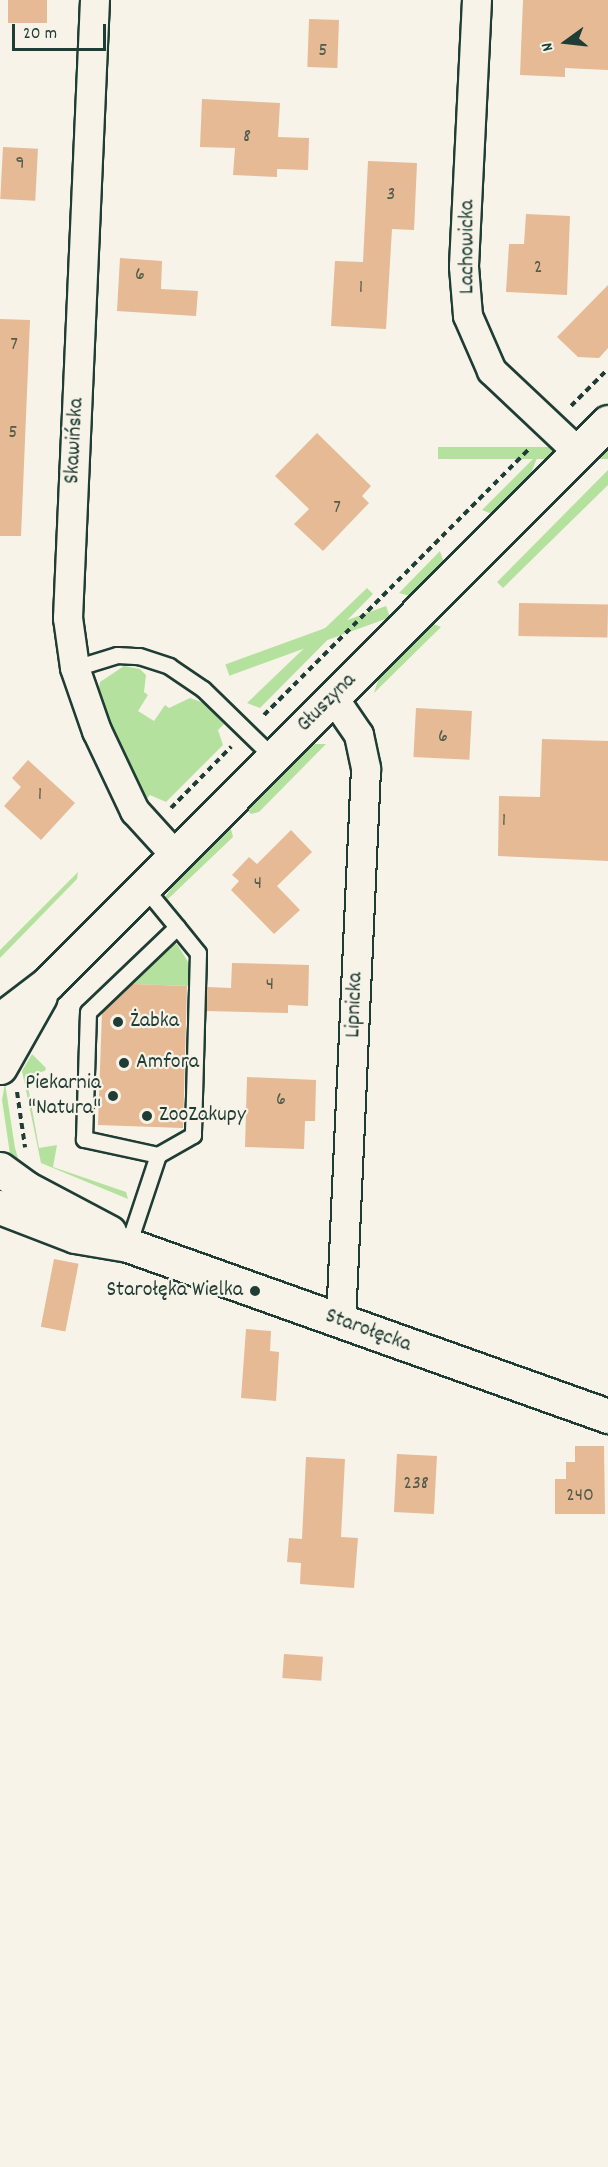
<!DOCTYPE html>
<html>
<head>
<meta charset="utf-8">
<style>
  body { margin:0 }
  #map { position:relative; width:608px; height:2167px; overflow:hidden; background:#f7f3e8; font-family:Dekko,sans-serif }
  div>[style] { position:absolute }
  .green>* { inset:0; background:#b5e19e; transform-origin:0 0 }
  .building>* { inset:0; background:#e5ba95; transform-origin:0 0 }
  .path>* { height:4px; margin-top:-2px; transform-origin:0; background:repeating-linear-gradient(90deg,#1f3d34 0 6px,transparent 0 10.5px) }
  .roads { filter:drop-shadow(2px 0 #1f3d34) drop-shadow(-2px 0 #1f3d34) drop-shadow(0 2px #1f3d34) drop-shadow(0 -2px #1f3d34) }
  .service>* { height:15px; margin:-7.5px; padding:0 7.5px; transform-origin:7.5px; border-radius:7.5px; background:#f7f3e8 }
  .minor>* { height:28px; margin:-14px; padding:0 14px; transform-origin:14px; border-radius:14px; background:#f7f3e8 }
  .tertiary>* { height:33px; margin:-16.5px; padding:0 16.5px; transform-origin:16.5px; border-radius:16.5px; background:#f7f3e8 }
  .dots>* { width:16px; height:16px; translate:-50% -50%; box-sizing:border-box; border:3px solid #f7f3e8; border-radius:50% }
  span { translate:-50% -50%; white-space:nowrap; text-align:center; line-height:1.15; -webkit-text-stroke:4.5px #f7f3e8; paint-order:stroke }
  .number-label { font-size:20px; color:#505c4c }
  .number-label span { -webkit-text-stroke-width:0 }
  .street-label { font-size:22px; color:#1f3d34 }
  .poi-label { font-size:22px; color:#1f3d34 }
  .left { translate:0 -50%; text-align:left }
  .right { translate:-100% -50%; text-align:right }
  .north { position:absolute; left:536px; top:12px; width:60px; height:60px; -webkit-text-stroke:4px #f7f3e8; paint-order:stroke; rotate:255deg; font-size:16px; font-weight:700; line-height:24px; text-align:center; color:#1f3d34 }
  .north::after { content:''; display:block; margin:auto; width:21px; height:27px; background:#1f3d34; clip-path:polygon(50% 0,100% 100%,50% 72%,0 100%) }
  .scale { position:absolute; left:12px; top:24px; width:94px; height:27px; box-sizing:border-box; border:3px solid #1f3d34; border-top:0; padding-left:8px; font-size:18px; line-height:21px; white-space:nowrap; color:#1f3d34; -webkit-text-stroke:4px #f7f3e8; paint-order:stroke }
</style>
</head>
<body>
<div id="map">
  <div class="green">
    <i style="left:608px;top:447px;width:12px;height:170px;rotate:90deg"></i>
    <i style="clip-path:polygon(539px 453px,529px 478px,492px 514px,482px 510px)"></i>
    <i style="clip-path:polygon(608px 470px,608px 485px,503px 588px,497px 582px)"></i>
    <i style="clip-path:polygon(440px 551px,444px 563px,410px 596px,399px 593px)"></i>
    <i style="clip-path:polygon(367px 588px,373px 594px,260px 708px,247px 703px)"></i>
    <i style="left:386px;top:606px;width:12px;height:171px;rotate:70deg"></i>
    <i style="clip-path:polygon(431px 623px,441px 627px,374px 693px,379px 677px)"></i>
    <i style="clip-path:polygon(124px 666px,140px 669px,146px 675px,144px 692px,148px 695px,138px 711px,154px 721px,165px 705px,169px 708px,190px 698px,204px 703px,224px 724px,218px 730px,223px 745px,166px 802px,150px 795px,144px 802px,96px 705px,100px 682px)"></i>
    <i style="clip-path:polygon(315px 744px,326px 744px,259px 812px,251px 814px,246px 809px,300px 754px)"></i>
    <i style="clip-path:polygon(230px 825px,233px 837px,168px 899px,165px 897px,184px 871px)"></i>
    <i style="clip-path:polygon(78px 872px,77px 879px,0 958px,0 950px)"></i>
    <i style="clip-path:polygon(177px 944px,188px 962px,191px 986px,131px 984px,172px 945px)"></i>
    <i style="clip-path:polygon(32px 1054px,46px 1068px,45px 1071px,26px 1075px,39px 1148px,57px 1145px,53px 1167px,126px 1192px,128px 1199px,41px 1163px,22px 1071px)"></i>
    <i style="clip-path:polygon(5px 1083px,15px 1148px,20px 1165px,14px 1164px,10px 1154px,2px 1100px)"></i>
  </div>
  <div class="building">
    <i style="left:8px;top:0;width:39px;height:23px"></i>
    <i style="clip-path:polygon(523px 0,608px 0,608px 70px,565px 68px,565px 77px,520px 75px)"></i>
    <i style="left:309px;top:19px;width:30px;height:48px;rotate:2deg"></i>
    <i style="clip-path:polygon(202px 99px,280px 103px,278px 137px,309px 138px,308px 170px,277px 169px,277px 177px,233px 175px,235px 148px,200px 147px)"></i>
    <i style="left:3px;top:147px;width:35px;height:52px;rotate:3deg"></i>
    <i style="clip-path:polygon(368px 161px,417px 163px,414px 230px,392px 229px,386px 329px,331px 326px,335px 261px,363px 262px)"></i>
    <i style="clip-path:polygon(526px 214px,570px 216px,567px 295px,506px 292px,509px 244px,524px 244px)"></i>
    <i style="clip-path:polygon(120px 258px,162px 261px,161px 289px,198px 291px,196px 316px,117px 311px)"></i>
    <i style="clip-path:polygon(608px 285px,608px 348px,599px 358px,578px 357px,557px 337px)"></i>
    <i style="clip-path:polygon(0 319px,30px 320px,21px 536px,0 536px)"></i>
    <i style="clip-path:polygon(317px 433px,371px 486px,362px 496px,369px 503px,323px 551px,294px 524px,309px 509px,275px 476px)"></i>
    <i style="left:519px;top:603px;width:89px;height:33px;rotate:1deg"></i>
    <i style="left:416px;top:708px;width:56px;height:49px;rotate:3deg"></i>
    <i style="clip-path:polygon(542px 739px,608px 741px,608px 861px,498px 856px,499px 796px,540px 797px)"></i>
    <i style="clip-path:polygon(28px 760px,75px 803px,41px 840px,4px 806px,21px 787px,12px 778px)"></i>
    <i style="clip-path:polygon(291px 830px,312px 852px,277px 886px,300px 910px,274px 934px,231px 890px,239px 881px,232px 875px,249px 857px,257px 864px)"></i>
    <i style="clip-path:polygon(232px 963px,309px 965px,308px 1006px,288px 1005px,288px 1013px,206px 1011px,207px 987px,231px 988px)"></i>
    <i style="clip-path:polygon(132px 984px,187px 986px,183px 1128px,98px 1125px,102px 1012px)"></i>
    <i style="clip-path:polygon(247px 1077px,316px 1080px,315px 1121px,305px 1121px,304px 1149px,245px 1147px)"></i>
    <i style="left:54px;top:1259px;width:25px;height:69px;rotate:11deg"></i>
    <i style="clip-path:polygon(246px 1329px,271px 1331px,270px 1351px,279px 1352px,276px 1401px,241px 1398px)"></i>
    <i style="clip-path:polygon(575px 1446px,604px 1446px,605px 1514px,555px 1514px,555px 1479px,566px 1479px,566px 1462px,575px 1462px)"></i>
    <i style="left:397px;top:1454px;width:40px;height:58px;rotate:3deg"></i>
    <i style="clip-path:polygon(306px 1457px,345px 1459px,341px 1537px,358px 1538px,354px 1588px,300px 1584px,301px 1563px,287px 1562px,289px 1538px,302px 1539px)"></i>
    <i style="left:284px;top:1654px;width:39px;height:24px;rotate:4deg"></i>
  </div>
  <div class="path">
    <i style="left:571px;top:406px;width:52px;rotate:-45deg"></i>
    <i style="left:264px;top:715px;width:377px;rotate:-45.1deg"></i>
    <i style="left:171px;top:808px;width:86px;rotate:-45.5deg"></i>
    <i style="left:17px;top:1092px;width:56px;rotate:81.7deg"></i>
  </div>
  <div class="roads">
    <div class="service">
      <i style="left:75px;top:668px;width:44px;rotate:-17.2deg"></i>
      <i style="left:117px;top:655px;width:22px;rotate:3deg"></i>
      <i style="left:139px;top:656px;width:32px;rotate:18deg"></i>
      <i style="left:169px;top:666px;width:41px;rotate:34.1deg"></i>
      <i style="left:203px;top:689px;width:98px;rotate:44.2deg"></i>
      <i style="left:144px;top:887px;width:52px;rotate:50.5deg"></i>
      <i style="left:177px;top:927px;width:33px;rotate:51deg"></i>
      <i style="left:198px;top:953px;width:182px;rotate:91.6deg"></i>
      <i style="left:193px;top:1135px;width:40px;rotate:150.3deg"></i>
      <i style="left:158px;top:1155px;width:76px;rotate:-167.8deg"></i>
      <i style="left:84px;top:1139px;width:127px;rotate:-88.2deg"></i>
      <i style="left:88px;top:1012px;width:123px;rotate:-43.7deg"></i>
      <i style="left:128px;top:1245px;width:95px;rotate:-71.6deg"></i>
    </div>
    <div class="minor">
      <i style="left:95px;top:0;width:619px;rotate:92.5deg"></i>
      <i style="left:68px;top:618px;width:50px;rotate:82deg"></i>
      <i style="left:75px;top:668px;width:67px;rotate:70.8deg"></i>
      <i style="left:97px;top:731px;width:89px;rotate:64.6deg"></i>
      <i style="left:135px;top:811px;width:59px;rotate:47.7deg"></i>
      <i style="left:477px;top:0;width:267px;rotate:92.8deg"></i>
      <i style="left:464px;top:267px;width:49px;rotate:85.3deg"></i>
      <i style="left:468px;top:316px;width:60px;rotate:66.4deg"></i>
      <i style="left:492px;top:371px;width:118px;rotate:43.3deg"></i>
      <i style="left:333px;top:697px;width:46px;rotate:55.6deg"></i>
      <i style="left:359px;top:735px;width:35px;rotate:78deg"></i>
      <i style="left:366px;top:769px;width:554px;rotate:92.59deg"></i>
    </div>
    <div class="tertiary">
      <i style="left:0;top:1020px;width:59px;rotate:-37.5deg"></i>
      <i style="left:47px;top:984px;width:794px;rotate:-45.05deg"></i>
      <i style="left:0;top:1067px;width:81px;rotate:-60.6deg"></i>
      <i style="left:0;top:1169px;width:32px;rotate:36deg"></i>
      <i style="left:26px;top:1188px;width:94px;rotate:27.9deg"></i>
      <i style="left:0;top:1207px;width:80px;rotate:21.1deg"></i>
      <i style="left:75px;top:1236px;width:54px;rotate:9.6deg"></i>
      <i style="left:128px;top:1245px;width:510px;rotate:19.61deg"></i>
    </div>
  </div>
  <div class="dots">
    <i style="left:118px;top:1022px;background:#1f3d34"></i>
    <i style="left:124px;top:1063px;background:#1f3d34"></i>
    <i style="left:113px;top:1096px;background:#1f3d34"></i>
    <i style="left:147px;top:1116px;background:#1f3d34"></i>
    <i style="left:255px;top:1291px;background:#1f3d34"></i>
  </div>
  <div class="number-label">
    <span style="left:323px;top:51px">5</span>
    <span style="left:247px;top:137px">8</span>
    <span style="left:20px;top:164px">9</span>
    <span style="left:391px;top:195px">3</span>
    <span style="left:538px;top:268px">2</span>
    <span style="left:140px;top:275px">6</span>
    <span style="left:361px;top:288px">1</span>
    <span style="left:14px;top:345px">7</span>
    <span style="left:13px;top:433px">5</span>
    <span style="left:337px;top:508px">7</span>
    <span style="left:443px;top:737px">6</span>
    <span style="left:40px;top:795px">1</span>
    <span style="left:504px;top:821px">1</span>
    <span style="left:258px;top:884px">4</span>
    <span style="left:270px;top:985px">4</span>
    <span style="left:281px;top:1100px">6</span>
    <span style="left:416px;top:1484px">238</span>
    <span style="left:580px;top:1496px">240</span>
  </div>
  <div class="street-label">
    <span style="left:468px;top:247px;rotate:-90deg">Lachowicka</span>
    <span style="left:75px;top:441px;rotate:-87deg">Skawińska</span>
    <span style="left:327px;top:703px;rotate:-45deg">Głuszyna</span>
    <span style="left:355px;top:1005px;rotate:-88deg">Lipnicka</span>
    <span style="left:368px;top:1331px;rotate:20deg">Starołęcka</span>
  </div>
  <div class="poi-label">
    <span class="left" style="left:130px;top:1022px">Żabka</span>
    <span class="left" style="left:136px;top:1063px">Amfora</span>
    <span class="right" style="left:101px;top:1096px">Piekarnia<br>"Natura"</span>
    <span class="left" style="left:159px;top:1116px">ZooZakupy</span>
    <span class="right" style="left:243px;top:1291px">Starołęka Wielka</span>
  </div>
  <div class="north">N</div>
  <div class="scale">20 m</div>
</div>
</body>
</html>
